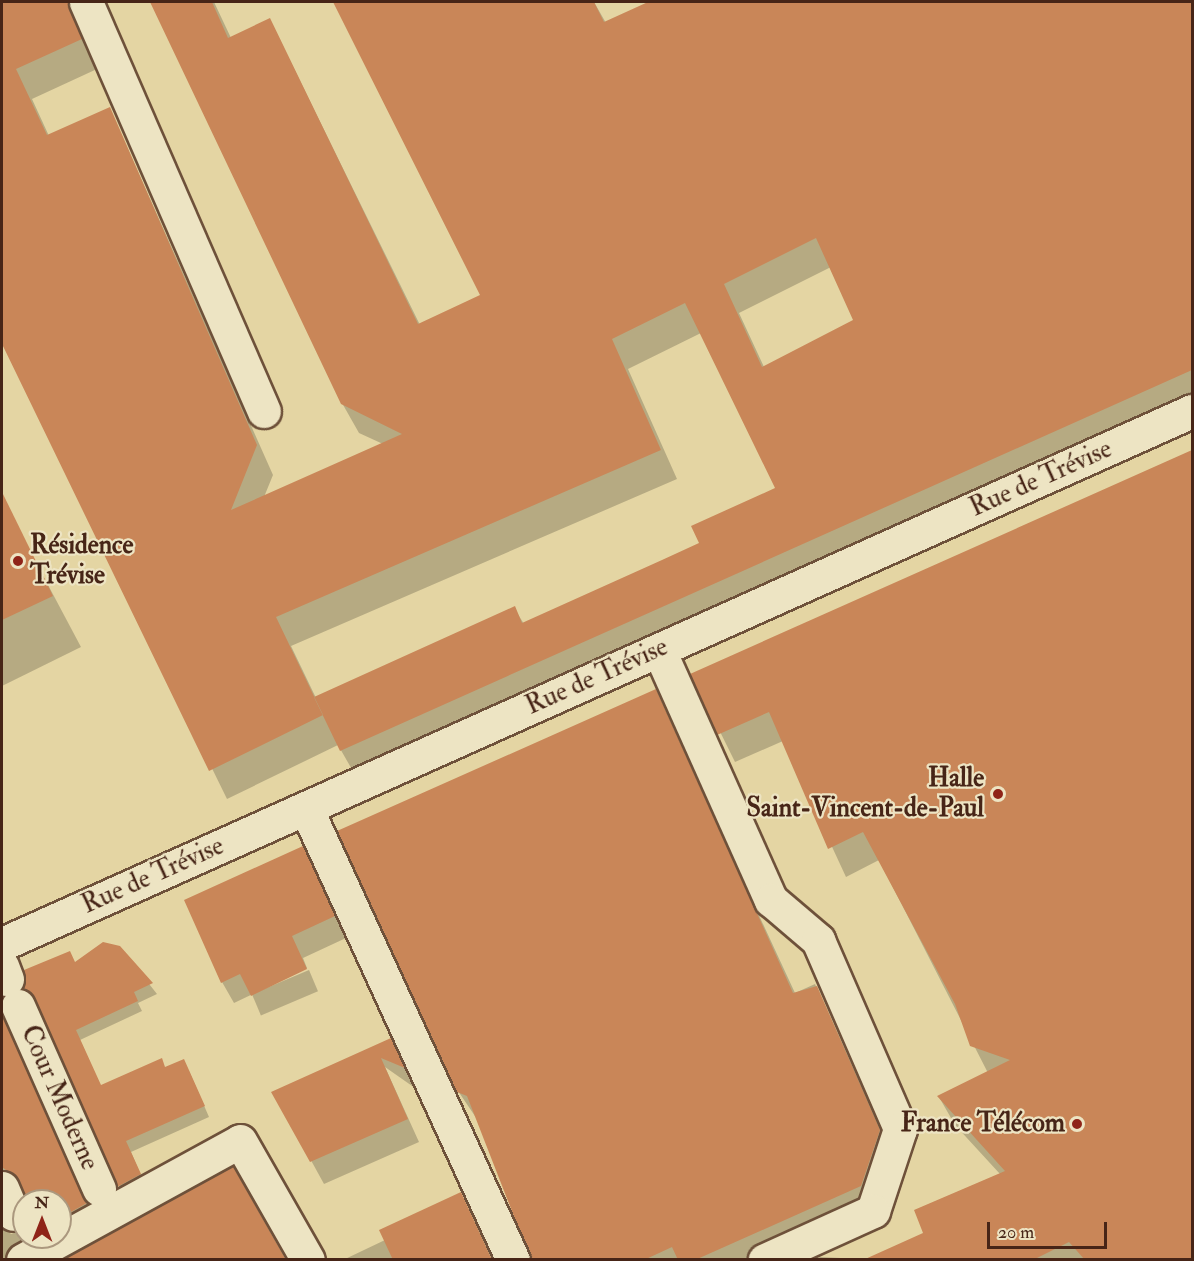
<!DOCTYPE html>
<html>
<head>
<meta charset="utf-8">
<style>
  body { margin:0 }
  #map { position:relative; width:1194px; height:1261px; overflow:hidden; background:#e4d5a3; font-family:"IM FELL Double Pica",serif }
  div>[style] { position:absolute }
  .shadow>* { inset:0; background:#0003; transform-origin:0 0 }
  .building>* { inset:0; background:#c98658 }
  .roads { filter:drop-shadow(2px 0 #6e513a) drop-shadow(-2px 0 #6e513a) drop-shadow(0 2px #6e513a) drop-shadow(0 -2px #6e513a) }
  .minor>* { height:33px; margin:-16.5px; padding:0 16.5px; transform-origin:16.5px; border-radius:16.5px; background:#ede4c3 }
  .dots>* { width:16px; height:16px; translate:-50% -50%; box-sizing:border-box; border:3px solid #ede4c3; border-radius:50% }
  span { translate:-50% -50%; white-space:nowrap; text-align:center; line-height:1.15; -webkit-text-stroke:4.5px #ede4c3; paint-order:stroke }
  .street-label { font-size:26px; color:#472517 }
  .poi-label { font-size:26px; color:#472517; font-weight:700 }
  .left { translate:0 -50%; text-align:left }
  .right { translate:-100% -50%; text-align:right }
  .frame { position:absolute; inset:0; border:3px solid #472517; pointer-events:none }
  .north { position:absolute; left:12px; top:1189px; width:60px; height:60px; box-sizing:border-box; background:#ede4c3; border:2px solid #ab987e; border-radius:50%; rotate:0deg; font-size:16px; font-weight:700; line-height:24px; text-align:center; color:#472517 }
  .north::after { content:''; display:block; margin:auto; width:21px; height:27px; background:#8f2418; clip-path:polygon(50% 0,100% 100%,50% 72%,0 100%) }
  .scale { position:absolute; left:987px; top:1222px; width:120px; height:27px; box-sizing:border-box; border:3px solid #472517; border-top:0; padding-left:8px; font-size:18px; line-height:21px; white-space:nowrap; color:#472517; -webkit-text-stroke:4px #ede4c3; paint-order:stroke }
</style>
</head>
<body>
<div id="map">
  <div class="shadow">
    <i style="clip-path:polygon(evenodd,2px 2px,72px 2px,97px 69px,32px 99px,49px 136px,110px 109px,273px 475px,264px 497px,383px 444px,359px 433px,342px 403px,152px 2px,214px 2px,231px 38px,270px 20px,420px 325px,482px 296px,335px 2px,594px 2px,606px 23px,652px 2px,1192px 2px,1192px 407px,358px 780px,338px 745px,227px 799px,2px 340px,2px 2px,831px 267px,855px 320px,764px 367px,739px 313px,831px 267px,2px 2px,701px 333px,777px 489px,700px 544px,524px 624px,514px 608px,316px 698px,291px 646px,677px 479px,628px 369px,701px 333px)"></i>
    <i style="clip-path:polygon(1192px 451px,1192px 1260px,880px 1260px,925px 1234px,1000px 1174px,955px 1125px,939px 1097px,988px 1073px,879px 860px,846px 877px,783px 741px,735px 762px,692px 675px)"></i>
    <i style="clip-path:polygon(14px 521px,81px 647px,2px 686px,2px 527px)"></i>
    <i style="clip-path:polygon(655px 691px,795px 993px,815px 984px,895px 1160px,877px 1214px,776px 1260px,533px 1260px,479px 1122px,458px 1091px)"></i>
    <i style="clip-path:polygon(302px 848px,346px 938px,303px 958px,307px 968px,234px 1003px,222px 982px)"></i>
    <i style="clip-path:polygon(120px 947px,157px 994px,138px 1003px,142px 1011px,80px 1040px,101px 1087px,166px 1069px,189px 1071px,209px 1117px,131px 1152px,145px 1185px,124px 1196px,40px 1007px,24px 988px)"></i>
    <i style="left:309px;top:970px;width:23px;height:62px;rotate:67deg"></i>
    <i style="clip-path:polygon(2px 999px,102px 1232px,56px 1260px,2px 1260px,2px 1223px,11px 1234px,24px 1229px,24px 1237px,60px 1237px,60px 1201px,22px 1197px,2px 1212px)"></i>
    <i style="clip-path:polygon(390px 1040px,415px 1088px,385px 1067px,419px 1142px,324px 1184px,274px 1093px)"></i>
    <i style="clip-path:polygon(461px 1194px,494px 1260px,343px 1260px,385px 1240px)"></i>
    <i style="clip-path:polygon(820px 1257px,841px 1258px,843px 1260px,814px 1260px)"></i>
  </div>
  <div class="building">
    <i style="clip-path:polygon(evenodd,2px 2px,68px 2px,82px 39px,16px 69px,47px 135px,110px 107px,257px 445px,231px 510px,402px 434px,341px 404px,150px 2px,212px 2px,228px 38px,270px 18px,418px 324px,480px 295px,333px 2px,594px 2px,604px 22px,648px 2px,1192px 2px,1192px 370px,340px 751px,314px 697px,515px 606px,522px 623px,662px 560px,699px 543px,691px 526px,775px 488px,685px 303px,612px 339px,661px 450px,276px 617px,323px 715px,209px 771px,2px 344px,2px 2px,816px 238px,853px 320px,762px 367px,724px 284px,816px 238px)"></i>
    <i style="clip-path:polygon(1192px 450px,1192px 1260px,1085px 1260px,1069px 1242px,1033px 1260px,863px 1260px,923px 1233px,914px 1210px,1005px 1171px,937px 1096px,1010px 1060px,970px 1046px,955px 1004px,863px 832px,828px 849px,769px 712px,717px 735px,690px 674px)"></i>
    <i style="clip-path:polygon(2px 492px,53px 596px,2px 620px)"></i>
    <i style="clip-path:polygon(656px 689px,793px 993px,817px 986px,880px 1130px,861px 1186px,695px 1260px,678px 1260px,672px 1247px,644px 1260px,531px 1260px,467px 1096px,457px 1092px,337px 831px)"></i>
    <i style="clip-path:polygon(303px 846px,335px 916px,292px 936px,307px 969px,251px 996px,240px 974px,221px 983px,184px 900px)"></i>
    <i style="clip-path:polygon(103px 942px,120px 946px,153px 983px,134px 992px,138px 1001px,76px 1030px,101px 1085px,162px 1058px,165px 1067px,184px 1059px,205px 1106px,126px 1141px,141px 1174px,117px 1187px,35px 998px,23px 988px,24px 970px,70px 951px,75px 962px)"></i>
    <i style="clip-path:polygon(2px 1015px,87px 1203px,60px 1218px,60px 1201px,28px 1201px,19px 1180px,2px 1167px)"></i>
    <i style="clip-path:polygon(391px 1038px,405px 1068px,381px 1058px,408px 1119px,310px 1162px,271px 1092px)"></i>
    <i style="clip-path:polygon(233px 1166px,286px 1260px,63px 1260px)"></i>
    <i style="clip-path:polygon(461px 1192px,492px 1260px,393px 1260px,379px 1230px)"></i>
  </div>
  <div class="roads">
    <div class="minor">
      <i style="left:86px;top:2px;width:446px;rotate:66.5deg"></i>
      <i style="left:659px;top:650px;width:274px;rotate:65.9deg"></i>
      <i style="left:771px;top:900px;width:62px;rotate:40.4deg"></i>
      <i style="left:818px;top:940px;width:206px;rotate:66.5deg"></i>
      <i style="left:900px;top:1129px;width:86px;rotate:108.2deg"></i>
      <i style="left:873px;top:1211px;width:119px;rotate:155.6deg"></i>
      <i style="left:306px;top:808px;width:497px;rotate:65.4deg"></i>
      <i style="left:2px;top:944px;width:1304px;rotate:-24.13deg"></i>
      <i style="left:2px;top:966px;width:14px;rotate:69deg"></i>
      <i style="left:18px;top:1006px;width:200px;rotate:66.1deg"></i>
      <i style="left:2px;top:1188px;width:28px;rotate:67deg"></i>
      <i style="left:23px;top:1260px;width:247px;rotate:-28.7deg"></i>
      <i style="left:240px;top:1141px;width:137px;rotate:60.3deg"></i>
    </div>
  </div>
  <div class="dots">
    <i style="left:18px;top:561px;background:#8f2418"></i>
    <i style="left:998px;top:794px;background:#8f2418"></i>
    <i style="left:1077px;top:1124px;background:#8f2418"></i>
  </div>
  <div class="street-label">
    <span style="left:1041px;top:479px;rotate:-24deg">Rue de Trévise</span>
    <span style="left:597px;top:677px;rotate:-24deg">Rue de Trévise</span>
    <span style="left:153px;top:876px;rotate:-24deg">Rue de Trévise</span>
    <span style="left:59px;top:1098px;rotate:66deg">Cour Moderne</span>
  </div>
  <div class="poi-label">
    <span class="left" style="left:30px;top:561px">Résidence<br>Trévise</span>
    <span class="right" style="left:984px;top:794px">Halle<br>Saint-Vincent-de-Paul</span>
    <span class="right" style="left:1065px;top:1124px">France Télécom</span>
  </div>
  <div class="frame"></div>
  <div class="north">N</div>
  <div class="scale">20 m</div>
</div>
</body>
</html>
